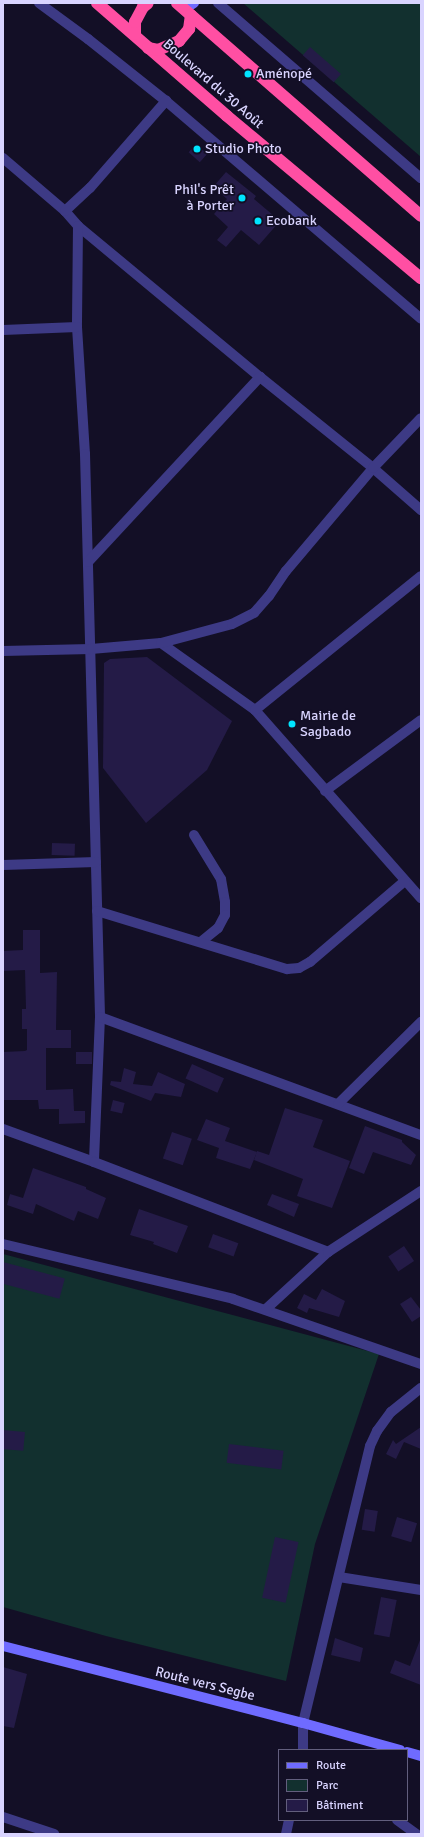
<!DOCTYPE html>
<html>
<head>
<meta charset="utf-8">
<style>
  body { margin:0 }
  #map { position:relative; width:424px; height:1837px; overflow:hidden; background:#130f26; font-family:Signika,sans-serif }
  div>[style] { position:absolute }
  .green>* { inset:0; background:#12302f }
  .building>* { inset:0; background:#241b47; transform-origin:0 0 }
  .street>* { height:10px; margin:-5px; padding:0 5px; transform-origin:5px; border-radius:5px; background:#3d3a85 }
  .secondary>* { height:10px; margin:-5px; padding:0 5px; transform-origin:5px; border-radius:5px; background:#6f6bff }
  .highway>* { height:12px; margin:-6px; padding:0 6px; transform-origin:6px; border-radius:6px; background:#ff4fa3 }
  .dots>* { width:11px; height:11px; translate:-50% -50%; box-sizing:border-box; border:2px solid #130f26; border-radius:50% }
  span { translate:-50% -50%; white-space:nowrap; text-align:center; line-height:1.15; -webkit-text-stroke:3.5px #130f26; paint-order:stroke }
  .poi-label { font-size:14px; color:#d9d4ff }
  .left { translate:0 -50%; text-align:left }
  .right { translate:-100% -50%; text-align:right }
  .street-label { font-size:14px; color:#d9d4ff }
  .frame { position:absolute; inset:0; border:4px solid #d9d4ff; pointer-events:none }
  .legend { position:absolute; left:278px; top:1749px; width:130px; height:72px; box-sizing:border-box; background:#130f26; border:1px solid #625e7d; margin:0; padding:5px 7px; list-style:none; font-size:12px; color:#d9d4ff }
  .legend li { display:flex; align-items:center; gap:8px; height:20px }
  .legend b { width:20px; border:1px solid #625e7d }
</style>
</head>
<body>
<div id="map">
  <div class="green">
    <i style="clip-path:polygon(243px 3px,421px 3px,421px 158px,421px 157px)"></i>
    <i style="clip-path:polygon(3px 1254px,379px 1354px,315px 1544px,286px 1681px,106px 1636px,3px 1607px)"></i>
  </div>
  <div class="building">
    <i style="left:310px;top:47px;width:41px;height:11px;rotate:41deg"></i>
    <i style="left:196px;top:144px;width:15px;height:11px;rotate:42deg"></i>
    <i style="clip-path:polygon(226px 172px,256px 196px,254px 199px,280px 221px,259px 245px,241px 230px,226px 247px,217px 240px,228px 227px,214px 214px,227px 199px,213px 187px)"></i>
    <i style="clip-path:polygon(147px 657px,232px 721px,207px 770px,146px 823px,103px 768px,104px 663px,110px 659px)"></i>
    <i style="left:52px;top:843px;width:23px;height:12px;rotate:2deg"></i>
    <i style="clip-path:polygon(23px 930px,40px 930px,40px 973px,57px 972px,56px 1030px,71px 1030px,71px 1048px,46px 1048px,46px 1090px,73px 1089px,74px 1111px,85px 1111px,85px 1123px,59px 1124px,59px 1109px,39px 1109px,38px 1100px,3px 1100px,3px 1052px,25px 1051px,27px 1050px,27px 1029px,22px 1029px,22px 1009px,26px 1009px,25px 970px,3px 971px,3px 951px,23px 950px)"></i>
    <i style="left:76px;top:1052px;width:16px;height:12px"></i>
    <i style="left:192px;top:1064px;width:35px;height:16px;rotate:24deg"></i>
    <i style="clip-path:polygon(124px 1068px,136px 1072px,133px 1084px,152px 1086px,158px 1072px,185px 1084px,181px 1097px,155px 1093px,151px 1101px,110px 1085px,111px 1081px,121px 1082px)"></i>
    <i style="left:113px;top:1100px;width:12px;height:11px;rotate:14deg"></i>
    <i style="clip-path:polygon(285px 1108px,323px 1120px,313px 1147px,350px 1161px,332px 1208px,297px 1196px,303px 1179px,254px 1160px,257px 1151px,269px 1155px)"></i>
    <i style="clip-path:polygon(206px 1119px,230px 1128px,225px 1141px,257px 1152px,250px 1169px,216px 1158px,219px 1148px,197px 1140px)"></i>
    <i style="clip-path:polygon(365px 1126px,402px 1140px,402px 1142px,416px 1155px,411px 1165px,373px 1152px,364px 1174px,349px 1168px)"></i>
    <i style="left:172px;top:1132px;width:21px;height:28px;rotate:19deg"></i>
    <i style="clip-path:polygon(33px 1168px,86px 1187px,86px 1189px,106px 1198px,98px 1219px,78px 1211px,74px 1221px,36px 1204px,33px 1214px,7px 1205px,10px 1194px,23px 1198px)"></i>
    <i style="clip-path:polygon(272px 1194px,299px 1204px,294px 1217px,267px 1205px)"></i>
    <i style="clip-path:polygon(139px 1209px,188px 1226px,177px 1253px,153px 1244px,154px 1242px,130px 1235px)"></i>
    <i style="left:213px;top:1234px;width:27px;height:14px;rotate:20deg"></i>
    <i style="left:404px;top:1246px;width:18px;height:19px;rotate:56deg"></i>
    <i style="left:3px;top:1262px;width:64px;height:21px;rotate:15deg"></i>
    <i style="clip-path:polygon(322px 1289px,345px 1301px,339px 1317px,309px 1308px,307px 1313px,297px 1308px,304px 1294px,316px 1300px)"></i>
    <i style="clip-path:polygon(411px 1297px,421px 1310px,421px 1316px,412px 1322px,400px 1304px)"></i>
    <i style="clip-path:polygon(421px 1427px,421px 1449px,404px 1442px,396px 1459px,386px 1454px,393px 1440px,396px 1444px)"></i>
    <i style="left:3px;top:1430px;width:22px;height:19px;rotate:5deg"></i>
    <i style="left:229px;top:1444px;width:55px;height:19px;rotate:7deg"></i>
    <i style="left:365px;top:1509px;width:13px;height:21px;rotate:9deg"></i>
    <i style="left:397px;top:1517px;width:21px;height:20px;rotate:17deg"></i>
    <i style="left:275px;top:1537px;width:24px;height:62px;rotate:12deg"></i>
    <i style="left:381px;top:1597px;width:16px;height:38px;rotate:11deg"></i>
    <i style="clip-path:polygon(335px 1638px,363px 1648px,360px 1662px,331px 1655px)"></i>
    <i style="clip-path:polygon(420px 1640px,421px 1685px,390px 1673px,395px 1660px,410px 1666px)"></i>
    <i style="clip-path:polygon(3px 1667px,27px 1674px,14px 1728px,3px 1726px)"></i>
  </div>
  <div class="street">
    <i style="left:39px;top:3px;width:61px;rotate:36.3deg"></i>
    <i style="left:88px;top:39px;width:100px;rotate:38.5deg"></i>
    <i style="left:166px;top:101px;width:335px;rotate:40.5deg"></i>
    <i style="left:218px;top:3px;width:268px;rotate:40.8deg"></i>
    <i style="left:3px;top:158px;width:82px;rotate:40.5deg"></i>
    <i style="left:65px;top:211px;width:20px;rotate:49deg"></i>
    <i style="left:78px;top:226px;width:236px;rotate:39.7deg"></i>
    <i style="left:260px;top:377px;width:145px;rotate:38.8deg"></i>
    <i style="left:373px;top:468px;width:64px;rotate:41.2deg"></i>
    <i style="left:65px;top:211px;width:34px;rotate:-43deg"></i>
    <i style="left:90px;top:188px;width:116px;rotate:-48.9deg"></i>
    <i style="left:78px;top:226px;width:101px;rotate:90.6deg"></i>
    <i style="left:77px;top:327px;width:127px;rotate:86.4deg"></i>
    <i style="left:85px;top:454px;width:563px;rotate:88.47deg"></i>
    <i style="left:100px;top:1017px;width:145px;rotate:92.4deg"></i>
    <i style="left:3px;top:330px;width:74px;rotate:-2.3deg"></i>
    <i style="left:88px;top:562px;width:253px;rotate:-47.1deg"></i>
    <i style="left:161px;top:643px;width:115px;rotate:35.5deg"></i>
    <i style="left:255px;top:710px;width:251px;rotate:48.6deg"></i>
    <i style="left:3px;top:651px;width:88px;rotate:-1.3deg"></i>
    <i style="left:91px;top:649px;width:70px;rotate:-4.9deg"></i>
    <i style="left:161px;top:643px;width:73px;rotate:-15deg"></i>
    <i style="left:232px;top:624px;width:25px;rotate:-27deg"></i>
    <i style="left:254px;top:613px;width:23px;rotate:-49deg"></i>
    <i style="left:269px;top:596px;width:30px;rotate:-56deg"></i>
    <i style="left:286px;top:571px;width:135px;rotate:-49.8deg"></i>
    <i style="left:373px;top:468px;width:69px;rotate:-46.2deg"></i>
    <i style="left:255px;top:710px;width:213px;rotate:-38.9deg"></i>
    <i style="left:325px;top:791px;width:119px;rotate:-36.5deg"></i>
    <i style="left:194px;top:835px;width:52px;rotate:58.5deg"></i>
    <i style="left:221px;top:879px;width:23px;rotate:80deg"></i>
    <i style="left:225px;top:902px;width:13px;rotate:90deg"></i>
    <i style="left:225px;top:915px;width:15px;rotate:118deg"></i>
    <i style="left:218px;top:928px;width:22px;rotate:141deg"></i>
    <i style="left:3px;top:865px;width:93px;rotate:-1.8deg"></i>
    <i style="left:97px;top:911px;width:199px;rotate:17deg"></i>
    <i style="left:287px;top:969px;width:12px;rotate:-5deg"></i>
    <i style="left:299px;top:968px;width:13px;rotate:-29deg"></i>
    <i style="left:310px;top:962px;width:125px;rotate:-40.5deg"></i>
    <i style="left:100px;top:1017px;width:342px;rotate:20.2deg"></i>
    <i style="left:338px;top:1104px;width:117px;rotate:-44.7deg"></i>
    <i style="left:3px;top:1129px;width:97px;rotate:19.9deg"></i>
    <i style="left:94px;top:1162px;width:251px;rotate:21deg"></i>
    <i style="left:3px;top:1244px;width:236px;rotate:13.4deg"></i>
    <i style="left:233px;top:1299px;width:199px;rotate:19.1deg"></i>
    <i style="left:266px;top:1309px;width:84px;rotate:-42.6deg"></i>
    <i style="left:328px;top:1252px;width:111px;rotate:-33.3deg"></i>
    <i style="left:339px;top:1577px;width:83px;rotate:9deg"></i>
    <i style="left:303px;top:1750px;width:27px;rotate:-90deg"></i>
    <i style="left:303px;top:1723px;width:285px;rotate:-76.4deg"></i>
    <i style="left:370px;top:1446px;width:17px;rotate:-65deg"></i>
    <i style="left:377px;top:1431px;width:24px;rotate:-54deg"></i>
    <i style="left:391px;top:1412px;width:38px;rotate:-39deg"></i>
    <i style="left:3px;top:1817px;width:54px;rotate:18.4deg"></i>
    <i style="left:397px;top:1820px;width:24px;rotate:36deg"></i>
    <i style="left:286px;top:1834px;width:14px;rotate:-78deg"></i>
  </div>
  <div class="secondary">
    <i style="left:185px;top:9px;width:11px;rotate:-34deg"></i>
    <i style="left:3px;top:1646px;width:310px;rotate:14.4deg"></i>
    <i style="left:303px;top:1723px;width:101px;rotate:15.6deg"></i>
    <i style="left:407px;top:1752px;width:15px;rotate:16deg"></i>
  </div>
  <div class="highway">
    <i style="left:97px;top:3px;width:172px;rotate:41deg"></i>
    <i style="left:227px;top:116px;width:253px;rotate:39.9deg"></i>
    <i style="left:177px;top:3px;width:324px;rotate:41.1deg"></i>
    <i style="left:135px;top:34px;width:12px;rotate:-90deg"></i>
    <i style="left:135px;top:22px;width:17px;rotate:-62deg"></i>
    <i style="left:143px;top:7px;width:6px;rotate:-39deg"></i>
    <i style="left:148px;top:48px;width:10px;rotate:11deg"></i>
    <i style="left:158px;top:50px;width:23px;rotate:-23deg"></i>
    <i style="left:179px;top:41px;width:16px;rotate:-50deg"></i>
    <i style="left:189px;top:29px;width:14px;rotate:-82deg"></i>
  </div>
  <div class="dots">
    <i style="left:248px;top:74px;background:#00e5ff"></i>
    <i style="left:197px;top:149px;background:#00e5ff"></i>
    <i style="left:242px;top:198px;background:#00e5ff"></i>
    <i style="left:258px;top:221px;background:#00e5ff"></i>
    <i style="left:292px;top:724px;background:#00e5ff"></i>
  </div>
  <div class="poi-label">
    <span class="left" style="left:256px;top:74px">Aménopé</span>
    <span class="left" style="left:205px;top:149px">Studio Photo</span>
    <span class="right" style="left:234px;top:198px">Phil's Prêt<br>à Porter</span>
    <span class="left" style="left:266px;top:221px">Ecobank</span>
    <span class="left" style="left:300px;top:724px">Mairie de<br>Sagbado</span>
  </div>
  <div class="street-label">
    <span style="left:213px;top:84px;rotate:41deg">Boulevard du 30 Août</span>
    <span style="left:205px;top:1684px;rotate:14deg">Route vers Segbe</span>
  </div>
  <div class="frame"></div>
  <ul class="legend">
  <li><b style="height:5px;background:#6f6bff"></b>Route</li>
  <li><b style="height:11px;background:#12302f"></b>Parc</li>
  <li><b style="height:11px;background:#241b47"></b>Bâtiment</li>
  </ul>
</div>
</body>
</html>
